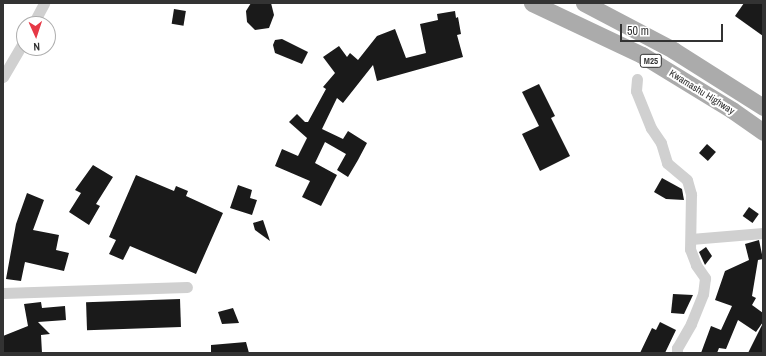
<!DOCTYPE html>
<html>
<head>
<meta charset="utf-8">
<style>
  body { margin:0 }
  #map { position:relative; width:766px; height:356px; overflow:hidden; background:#fff; font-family:"Archivo Narrow",sans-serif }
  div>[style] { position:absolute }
  .building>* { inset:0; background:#1a1a1a; transform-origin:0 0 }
  .minor>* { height:11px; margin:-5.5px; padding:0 5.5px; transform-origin:5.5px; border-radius:5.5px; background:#d0d0d0 }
  .primary>* { height:17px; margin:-8.5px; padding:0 8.5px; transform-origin:8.5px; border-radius:8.5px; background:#ababab }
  span { translate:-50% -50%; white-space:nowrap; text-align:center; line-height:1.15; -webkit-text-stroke:4px #fff; paint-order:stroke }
  .shield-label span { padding:1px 3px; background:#fff; border:1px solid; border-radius:3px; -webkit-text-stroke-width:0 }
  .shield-label { font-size:9px; color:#333; font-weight:700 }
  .street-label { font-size:10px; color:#333 }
  .frame { position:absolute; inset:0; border:4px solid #333; pointer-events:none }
  .north { position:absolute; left:16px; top:16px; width:40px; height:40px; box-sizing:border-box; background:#fff; border:1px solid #adadad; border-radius:50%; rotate:177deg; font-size:11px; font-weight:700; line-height:16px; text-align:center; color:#333 }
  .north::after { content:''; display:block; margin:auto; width:14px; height:18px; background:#e63946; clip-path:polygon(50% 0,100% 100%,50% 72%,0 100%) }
  .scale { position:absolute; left:620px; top:24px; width:103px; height:18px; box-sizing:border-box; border:2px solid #333; border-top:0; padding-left:5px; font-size:12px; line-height:14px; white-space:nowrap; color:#333; -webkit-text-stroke:3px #fff; paint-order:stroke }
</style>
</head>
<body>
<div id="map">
  <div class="building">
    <i style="clip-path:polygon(251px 3px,271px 3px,274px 15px,269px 28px,255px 30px,247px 22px,246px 11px)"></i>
    <i style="clip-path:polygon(744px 3px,763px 3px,763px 36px,735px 16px)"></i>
    <i style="left:174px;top:9px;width:12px;height:15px;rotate:9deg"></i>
    <i style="clip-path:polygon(455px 11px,456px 18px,458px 17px,461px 34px,457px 35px,463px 57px,377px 81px,373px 65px,343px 103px,337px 98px,322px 129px,343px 139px,348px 131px,367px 143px,358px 160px,348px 177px,337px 170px,346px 154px,325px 142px,315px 163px,337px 175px,321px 206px,302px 197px,310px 181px,275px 166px,282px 149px,298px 156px,307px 138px,289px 122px,297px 114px,305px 122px,308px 122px,326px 89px,323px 87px,335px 73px,323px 57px,339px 46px,347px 57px,350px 53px,358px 60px,377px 36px,395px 29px,406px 58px,426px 53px,420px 24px,438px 20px,437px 14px)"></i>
    <i style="clip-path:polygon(282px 39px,308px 52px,302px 64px,275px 53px,273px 45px,275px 40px)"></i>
    <i style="clip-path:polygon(539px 84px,555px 116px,551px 118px,570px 156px,540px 171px,522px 134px,539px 126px,522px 92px)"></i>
    <i style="left:707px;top:144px;width:12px;height:12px;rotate:42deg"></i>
    <i style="clip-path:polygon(93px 165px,113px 177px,96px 204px,100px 206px,89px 225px,69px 212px,81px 193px,75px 190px)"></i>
    <i style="clip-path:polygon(136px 175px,174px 191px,176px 186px,188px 191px,186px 196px,223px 213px,196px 274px,130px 246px,123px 260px,109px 254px,116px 240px,109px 237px)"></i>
    <i style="clip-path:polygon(662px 178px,682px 189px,684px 200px,666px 199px,654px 192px)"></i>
    <i style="clip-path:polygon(238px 185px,252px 190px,250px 198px,257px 200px,252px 215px,230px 208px)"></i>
    <i style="clip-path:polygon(27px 193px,44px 200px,33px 230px,59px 235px,56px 250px,69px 253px,64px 271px,25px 262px,21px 281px,6px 279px,16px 224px)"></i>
    <i style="left:749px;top:207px;width:12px;height:11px;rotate:35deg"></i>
    <i style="clip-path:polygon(263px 220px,270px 241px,255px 230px,253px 223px)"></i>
    <i style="clip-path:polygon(759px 240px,763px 259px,758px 260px,752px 296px,756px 298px,752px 305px,763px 313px,763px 322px,756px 332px,738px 320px,726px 349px,719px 348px,717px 353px,701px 353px,711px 326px,721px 330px,732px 306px,715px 300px,725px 271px,749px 260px,745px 244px)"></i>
    <i style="clip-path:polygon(706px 247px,712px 256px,705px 265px,699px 252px)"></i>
    <i style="clip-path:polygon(673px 294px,693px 295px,684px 314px,671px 313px)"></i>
    <i style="left:180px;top:299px;width:28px;height:94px;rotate:88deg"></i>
    <i style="clip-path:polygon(41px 302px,42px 308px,65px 306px,66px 320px,38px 322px,50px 334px,41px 335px,42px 353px,3px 353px,3px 336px,28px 326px,24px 304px)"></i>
    <i style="clip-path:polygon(233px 308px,239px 323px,222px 324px,218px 312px)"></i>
    <i style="clip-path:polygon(660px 322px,676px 330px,665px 353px,640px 353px,652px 328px,656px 330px)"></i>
    <i style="clip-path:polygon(763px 323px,763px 353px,748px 353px)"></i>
    <i style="clip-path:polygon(246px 342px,249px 353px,211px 353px,211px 345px)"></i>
  </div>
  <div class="minor">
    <i style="left:33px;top:24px;width:24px;rotate:-62deg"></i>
    <i style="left:3px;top:77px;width:42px;rotate:-59.7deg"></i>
    <i style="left:637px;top:79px;width:12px;rotate:95deg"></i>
    <i style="left:636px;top:91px;width:40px;rotate:68deg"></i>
    <i style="left:651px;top:128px;width:18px;rotate:56deg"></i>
    <i style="left:661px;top:143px;width:21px;rotate:73deg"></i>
    <i style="left:667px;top:163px;width:26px;rotate:40deg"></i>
    <i style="left:687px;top:180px;width:15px;rotate:74deg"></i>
    <i style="left:691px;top:194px;width:55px;rotate:91deg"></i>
    <i style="left:690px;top:249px;width:17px;rotate:69deg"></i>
    <i style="left:696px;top:265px;width:16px;rotate:55deg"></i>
    <i style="left:705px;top:278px;width:16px;rotate:97deg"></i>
    <i style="left:703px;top:294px;width:32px;rotate:112deg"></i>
    <i style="left:691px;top:324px;width:28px;rotate:120deg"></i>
    <i style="left:677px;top:348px;width:5px;rotate:90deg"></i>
    <i style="left:691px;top:239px;width:72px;rotate:-4.8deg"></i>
    <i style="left:3px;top:293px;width:184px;rotate:-1.9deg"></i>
  </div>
  <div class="primary">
    <i style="left:532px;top:3px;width:122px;rotate:25.3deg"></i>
    <i style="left:642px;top:55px;width:105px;rotate:31.4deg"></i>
    <i style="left:732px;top:110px;width:38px;rotate:35deg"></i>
    <i style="left:584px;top:3px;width:101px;rotate:27.8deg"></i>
    <i style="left:673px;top:50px;width:107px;rotate:32.3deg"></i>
  </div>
  <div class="shield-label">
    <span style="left:651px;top:61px">M25</span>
  </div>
  <div class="street-label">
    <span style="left:702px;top:92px;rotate:32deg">Kwamashu Highway</span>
  </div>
  <div class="frame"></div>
  <div class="north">N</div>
  <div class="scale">50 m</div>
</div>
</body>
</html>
